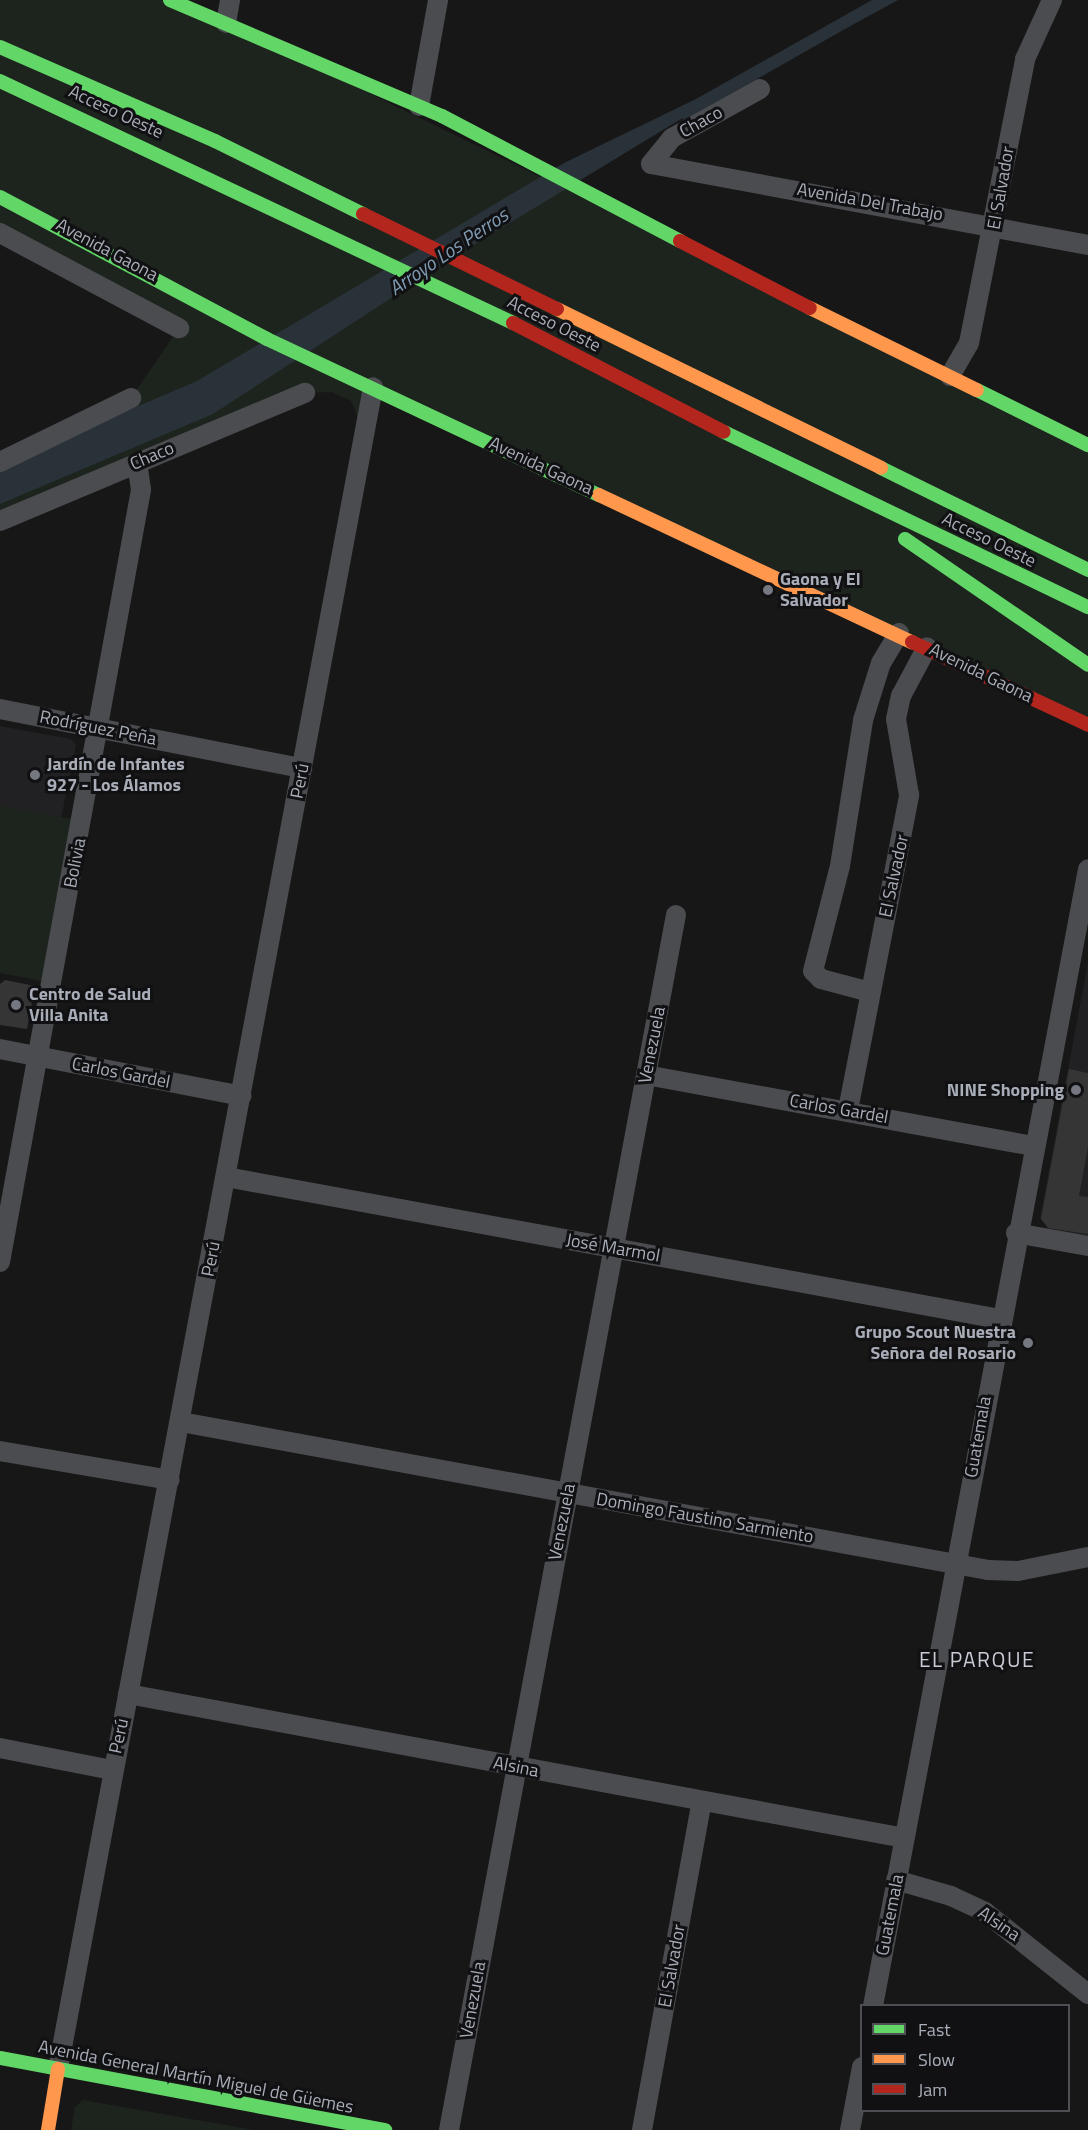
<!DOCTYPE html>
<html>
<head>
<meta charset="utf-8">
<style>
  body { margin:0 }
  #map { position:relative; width:1088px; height:2130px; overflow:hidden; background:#171717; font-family:"Titillium Web",sans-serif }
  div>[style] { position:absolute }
  .built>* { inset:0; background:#212123 }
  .green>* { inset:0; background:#1d241e }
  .water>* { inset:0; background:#2a3239 }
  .stream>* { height:5px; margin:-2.5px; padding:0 2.5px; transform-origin:2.5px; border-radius:2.5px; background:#2a3239 }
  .building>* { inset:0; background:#353536 }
  .street>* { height:20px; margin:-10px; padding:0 10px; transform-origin:10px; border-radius:10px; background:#4b4c50 }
  .fast>* { height:14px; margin:-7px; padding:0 7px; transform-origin:7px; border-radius:7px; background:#63d668 }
  .slow>* { height:14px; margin:-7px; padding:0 7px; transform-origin:7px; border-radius:7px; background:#ff974d }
  .jam>* { height:14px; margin:-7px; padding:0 7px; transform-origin:7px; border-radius:7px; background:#b3261e }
  .dots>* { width:16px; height:16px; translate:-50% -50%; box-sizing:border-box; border:3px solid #111113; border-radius:50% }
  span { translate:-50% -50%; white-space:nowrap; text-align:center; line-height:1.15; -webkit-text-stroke:6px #111113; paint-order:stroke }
  .street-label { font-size:18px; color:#a8adb8 }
  .poi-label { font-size:18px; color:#a8adb8; font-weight:700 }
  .left { translate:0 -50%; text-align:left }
  .right { translate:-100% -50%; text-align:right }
  .water-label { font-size:20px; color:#7f9bb3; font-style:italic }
  .quarter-label { font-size:21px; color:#c9ccd4; letter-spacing:1.5px }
  .legend { position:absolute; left:860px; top:2004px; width:210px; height:108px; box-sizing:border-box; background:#111113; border:2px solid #4d4f55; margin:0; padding:8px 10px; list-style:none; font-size:18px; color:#a8adb8 }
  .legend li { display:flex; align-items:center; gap:12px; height:30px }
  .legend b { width:30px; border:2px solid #4d4f55 }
</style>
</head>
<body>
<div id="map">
  <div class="built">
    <i style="clip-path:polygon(0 726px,71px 739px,76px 745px,61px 819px,0 806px)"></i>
    <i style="clip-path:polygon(1088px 962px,1088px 1236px,1049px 1229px,1040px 1218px)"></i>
  </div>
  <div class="green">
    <i style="clip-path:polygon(0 0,170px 0,226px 23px,1088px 445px,1088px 725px,373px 387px,364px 433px,351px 401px,332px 392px,305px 393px,0 521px,0 462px,131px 398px,179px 328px,0 233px)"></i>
    <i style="clip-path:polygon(0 806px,71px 819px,42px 981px,0 973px)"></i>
    <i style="clip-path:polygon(83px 2100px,254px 2130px,71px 2130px,75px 2107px)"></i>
  </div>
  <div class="water">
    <i style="clip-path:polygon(872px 0,898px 0,681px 119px,462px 252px,213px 414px,0 504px,0 465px,197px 381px,564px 163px,696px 99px)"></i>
  </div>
  <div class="stream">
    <i style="left:684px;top:117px;width:180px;rotate:-29.7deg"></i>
  </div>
  <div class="building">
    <i style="clip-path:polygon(5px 980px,35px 986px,27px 1029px,0 1025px,0 984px)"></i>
    <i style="clip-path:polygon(1069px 1069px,1088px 1073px,1088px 1147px,1079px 1196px,1088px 1197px,1088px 1234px,1048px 1228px,1041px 1219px)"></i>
  </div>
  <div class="street">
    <i style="left:226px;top:23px;width:23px;rotate:-80deg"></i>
    <i style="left:760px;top:89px;width:101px;rotate:150.9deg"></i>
    <i style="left:672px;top:138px;width:33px;rotate:129deg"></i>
    <i style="left:651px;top:164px;width:444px;rotate:10.5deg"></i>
    <i style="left:419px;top:106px;width:108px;rotate:-79.8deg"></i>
    <i style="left:0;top:233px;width:203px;rotate:28deg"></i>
    <i style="left:950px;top:376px;width:38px;rotate:-60deg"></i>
    <i style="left:969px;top:343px;width:289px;rotate:-78.8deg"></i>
    <i style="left:1025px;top:59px;width:65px;rotate:-65.4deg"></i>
    <i style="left:0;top:462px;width:146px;rotate:-26deg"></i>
    <i style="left:0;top:521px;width:331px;rotate:-22.8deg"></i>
    <i style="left:0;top:709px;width:308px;rotate:11.1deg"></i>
    <i style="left:870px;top:992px;width:51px;rotate:-165.1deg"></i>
    <i style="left:821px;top:979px;width:11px;rotate:-135deg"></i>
    <i style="left:813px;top:971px;width:108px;rotate:-75.6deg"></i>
    <i style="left:840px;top:866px;width:148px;rotate:-81deg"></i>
    <i style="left:863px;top:720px;width:60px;rotate:-72.5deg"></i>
    <i style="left:881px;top:663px;width:35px;rotate:-59deg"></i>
    <i style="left:0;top:1049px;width:246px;rotate:11deg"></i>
    <i style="left:646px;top:1075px;width:392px;rotate:10.4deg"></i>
    <i style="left:848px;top:1110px;width:321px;rotate:-79deg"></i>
    <i style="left:909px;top:795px;width:77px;rotate:-99.7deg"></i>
    <i style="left:896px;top:719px;width:24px;rotate:-78deg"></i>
    <i style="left:901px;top:696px;width:55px;rotate:-62deg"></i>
    <i style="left:226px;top:1177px;width:787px;rotate:10.4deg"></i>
    <i style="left:1016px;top:1233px;width:73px;rotate:10.2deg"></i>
    <i style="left:0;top:1262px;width:785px;rotate:-79.65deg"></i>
    <i style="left:141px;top:490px;width:27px;rotate:-98deg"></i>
    <i style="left:181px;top:1422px;width:820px;rotate:10.39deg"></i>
    <i style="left:988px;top:1570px;width:30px;rotate:2deg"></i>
    <i style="left:1018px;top:1571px;width:71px;rotate:-11.3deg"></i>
    <i style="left:0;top:1451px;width:172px;rotate:9.7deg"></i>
    <i style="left:128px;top:1694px;width:789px;rotate:10.51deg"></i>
    <i style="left:0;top:1748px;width:114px;rotate:11.1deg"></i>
    <i style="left:896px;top:1880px;width:57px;rotate:16.2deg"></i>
    <i style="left:951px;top:1896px;width:38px;rotate:25deg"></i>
    <i style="left:985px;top:1912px;width:132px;rotate:38.5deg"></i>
    <i style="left:873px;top:2006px;width:1157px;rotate:-79.29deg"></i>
    <i style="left:58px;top:2069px;width:1711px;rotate:-79.39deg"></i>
    <i style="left:449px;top:2130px;width:1236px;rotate:-79.42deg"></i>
    <i style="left:642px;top:2130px;width:334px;rotate:-79.7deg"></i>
    <i style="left:850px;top:2130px;width:64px;rotate:-79.2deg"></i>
  </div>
  <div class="fast">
    <i style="left:170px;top:0;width:296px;rotate:23.1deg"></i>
    <i style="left:442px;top:116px;width:269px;rotate:27.7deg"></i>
    <i style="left:0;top:47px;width:235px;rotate:23.6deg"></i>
    <i style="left:215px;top:141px;width:165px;rotate:26.3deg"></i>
    <i style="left:0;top:81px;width:567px;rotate:25.25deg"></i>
    <i style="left:0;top:197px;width:302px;rotate:28deg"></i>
    <i style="left:267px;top:339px;width:367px;rotate:25.2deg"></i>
    <i style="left:977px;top:390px;width:124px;rotate:26.4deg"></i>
    <i style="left:724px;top:432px;width:404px;rotate:25.7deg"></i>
    <i style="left:881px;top:468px;width:231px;rotate:26.2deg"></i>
    <i style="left:905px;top:539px;width:222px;rotate:34.5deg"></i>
    <i style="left:0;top:2058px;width:392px;rotate:10.6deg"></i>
  </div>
  <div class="slow">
    <i style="left:810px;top:308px;width:186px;rotate:26.2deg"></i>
    <i style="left:557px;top:309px;width:361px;rotate:26.1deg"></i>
    <i style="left:599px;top:495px;width:346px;rotate:25.2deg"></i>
    <i style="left:48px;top:2130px;width:62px;rotate:-80.7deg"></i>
  </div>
  <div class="jam">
    <i style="left:363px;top:214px;width:216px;rotate:26.1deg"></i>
    <i style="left:680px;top:241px;width:146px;rotate:27.3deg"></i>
    <i style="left:513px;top:323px;width:237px;rotate:27.3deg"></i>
    <i style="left:912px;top:642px;width:195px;rotate:25.2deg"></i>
  </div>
  <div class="dots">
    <i style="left:768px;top:590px;background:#757880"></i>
    <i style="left:35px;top:775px;background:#757880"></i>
    <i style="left:16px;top:1005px;background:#757880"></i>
    <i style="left:1076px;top:1090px;background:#757880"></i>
    <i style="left:1028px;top:1343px;background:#757880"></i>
  </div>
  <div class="street-label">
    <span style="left:116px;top:112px;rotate:25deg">Acceso Oeste</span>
    <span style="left:701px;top:122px;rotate:-29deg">Chaco</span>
    <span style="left:1001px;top:188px;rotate:-80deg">El Salvador</span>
    <span style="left:870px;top:202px;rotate:10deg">Avenida Del Trabajo</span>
    <span style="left:107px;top:250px;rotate:28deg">Avenida Gaona</span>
    <span style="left:554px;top:324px;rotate:27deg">Acceso Oeste</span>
    <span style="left:152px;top:456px;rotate:-23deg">Chaco</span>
    <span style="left:541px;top:466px;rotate:25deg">Avenida Gaona</span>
    <span style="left:989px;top:540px;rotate:26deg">Acceso Oeste</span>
    <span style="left:981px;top:673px;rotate:26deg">Avenida Gaona</span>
    <span style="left:98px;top:728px;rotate:11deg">Rodríguez Peña</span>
    <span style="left:300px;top:781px;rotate:-79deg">Perú</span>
    <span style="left:75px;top:863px;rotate:-79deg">Bolivia</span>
    <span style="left:894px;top:876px;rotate:-78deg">El Salvador</span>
    <span style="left:652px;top:1045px;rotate:-79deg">Venezuela</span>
    <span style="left:121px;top:1073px;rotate:11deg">Carlos Gardel</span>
    <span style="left:839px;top:1109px;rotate:10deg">Carlos Gardel</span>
    <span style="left:613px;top:1248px;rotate:10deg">José Marmol</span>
    <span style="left:211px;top:1259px;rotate:-79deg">Perú</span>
    <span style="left:978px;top:1437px;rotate:-80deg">Guatemala</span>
    <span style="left:705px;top:1518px;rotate:10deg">Domingo Faustino Sarmiento</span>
    <span style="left:562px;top:1522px;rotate:-79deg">Venezuela</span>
    <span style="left:119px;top:1736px;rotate:-78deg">Perú</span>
    <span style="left:516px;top:1767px;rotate:11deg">Alsina</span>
    <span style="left:890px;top:1915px;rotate:-79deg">Guatemala</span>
    <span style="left:999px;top:1924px;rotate:34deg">Alsina</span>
    <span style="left:672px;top:1966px;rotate:-80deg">El Salvador</span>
    <span style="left:473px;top:2000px;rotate:-80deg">Venezuela</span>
    <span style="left:196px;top:2077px;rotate:11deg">Avenida General Martín Miguel de Güemes</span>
  </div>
  <div class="poi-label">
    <span class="left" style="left:780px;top:590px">Gaona y El<br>Salvador</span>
    <span class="left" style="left:47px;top:775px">Jardín de Infantes<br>927 - Los Álamos</span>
    <span class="left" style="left:29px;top:1005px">Centro de Salud<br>Villa Anita</span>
    <span class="right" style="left:1064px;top:1090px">NINE Shopping</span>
    <span class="right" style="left:1016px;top:1343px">Grupo Scout Nuestra<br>Señora del Rosario</span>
  </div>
  <div class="water-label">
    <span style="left:448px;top:251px;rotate:-34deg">Arroyo Los Perros</span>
  </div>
  <div class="quarter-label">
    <span style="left:977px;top:1659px">EL PARQUE</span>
  </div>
  <ul class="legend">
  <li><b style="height:8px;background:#63d668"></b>Fast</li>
  <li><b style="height:8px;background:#ff974d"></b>Slow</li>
  <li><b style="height:8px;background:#b3261e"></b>Jam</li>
  </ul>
</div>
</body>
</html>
